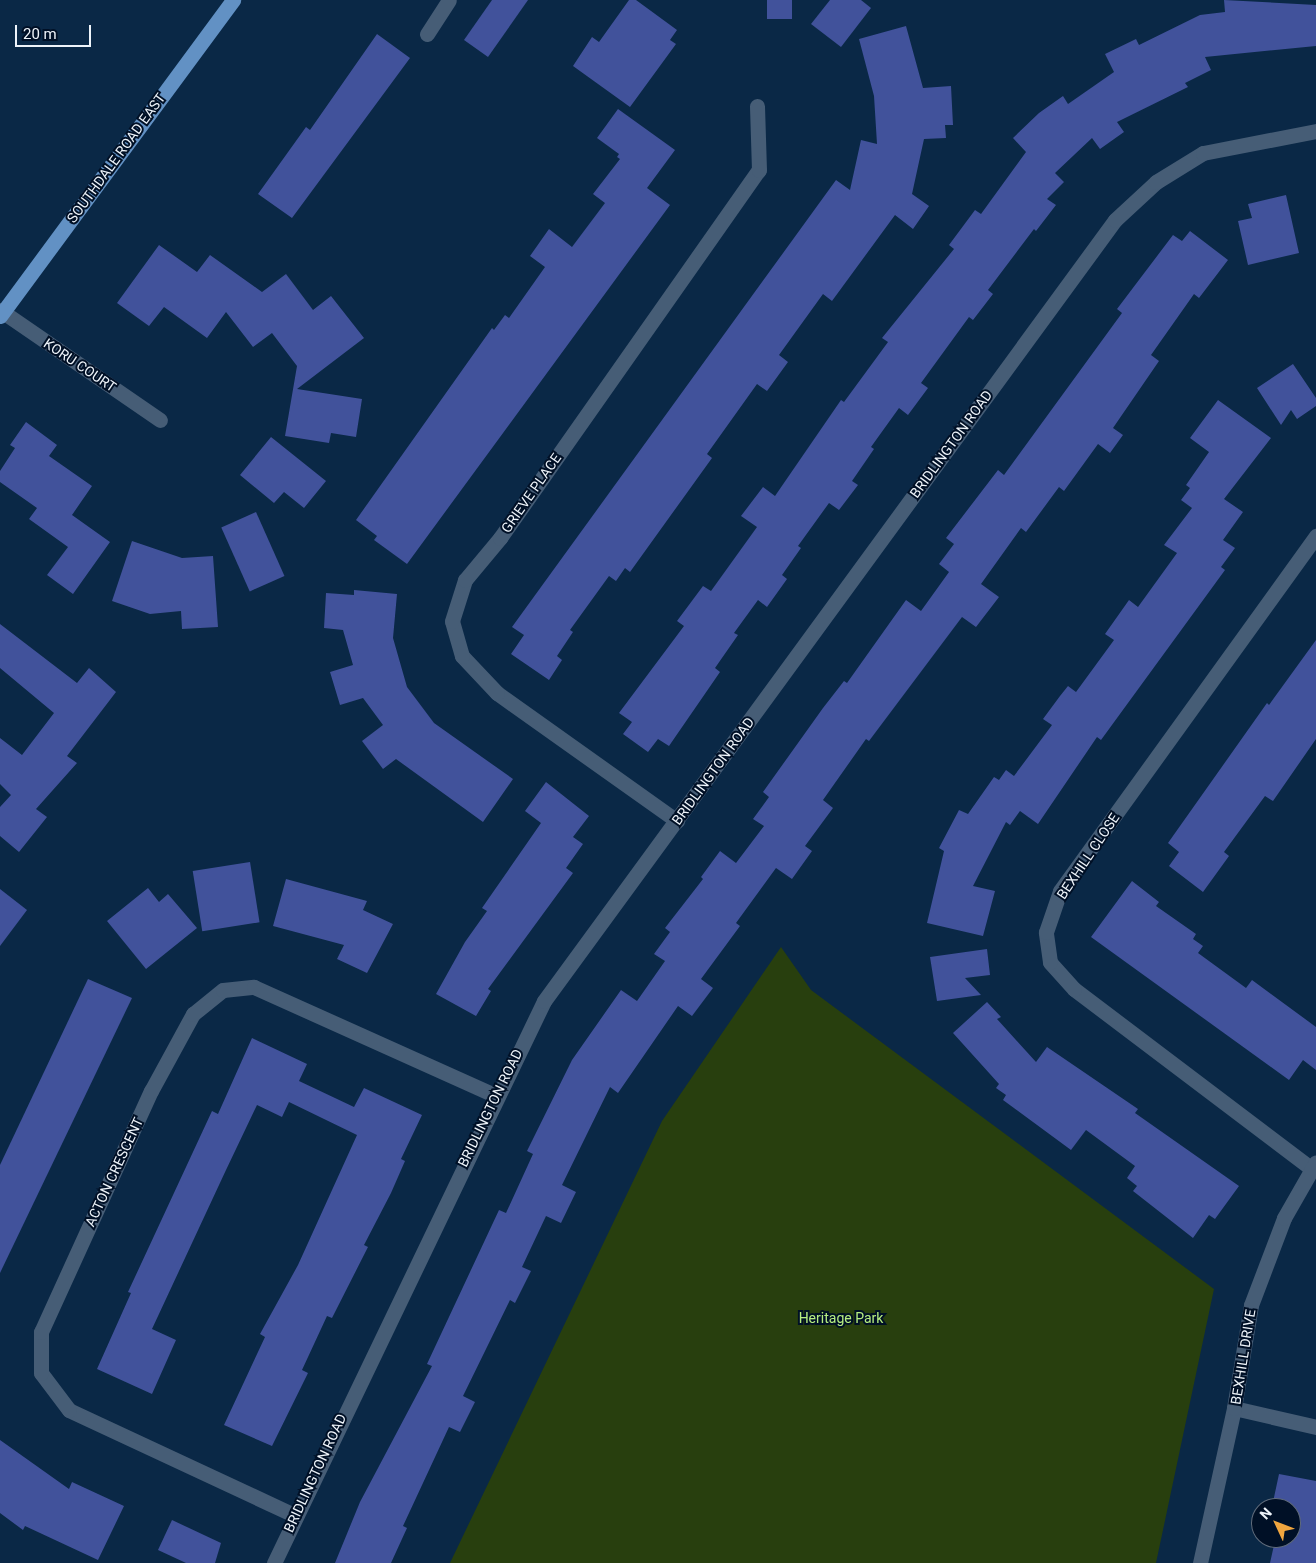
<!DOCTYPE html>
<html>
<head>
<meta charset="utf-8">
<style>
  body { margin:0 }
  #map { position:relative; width:1316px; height:1563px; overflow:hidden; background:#0a2846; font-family:Roboto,sans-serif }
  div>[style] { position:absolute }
  .green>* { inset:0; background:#283f0e }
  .building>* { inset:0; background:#41529b; transform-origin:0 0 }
  .minor>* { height:15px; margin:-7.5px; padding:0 7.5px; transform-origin:7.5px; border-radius:7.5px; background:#465d76 }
  .major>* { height:15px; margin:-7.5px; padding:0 7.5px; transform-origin:7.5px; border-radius:7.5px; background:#6291c4 }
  span { translate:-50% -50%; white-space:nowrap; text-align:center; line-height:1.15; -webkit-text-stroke:4px #001026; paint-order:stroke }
  .street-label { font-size:14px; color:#eef4fa }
  .park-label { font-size:14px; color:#b6ee81 }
  .north { position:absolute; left:1251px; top:1498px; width:50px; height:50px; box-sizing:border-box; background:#001026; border:1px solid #5f6b7b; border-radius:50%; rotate:313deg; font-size:14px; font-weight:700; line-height:20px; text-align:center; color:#eef4fa }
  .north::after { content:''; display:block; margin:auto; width:18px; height:22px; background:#f0a63f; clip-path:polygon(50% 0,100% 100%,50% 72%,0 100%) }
  .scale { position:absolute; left:15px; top:25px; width:76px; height:22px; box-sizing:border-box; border:2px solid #eef4fa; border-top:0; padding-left:6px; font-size:15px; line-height:18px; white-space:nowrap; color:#eef4fa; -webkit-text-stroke:4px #001026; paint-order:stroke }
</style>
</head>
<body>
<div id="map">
  <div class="green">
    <i style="clip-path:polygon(781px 947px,811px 990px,1214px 1289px,1156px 1563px,450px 1563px,662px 1121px)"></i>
  </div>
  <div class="building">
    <i style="clip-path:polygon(492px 0,528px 0,488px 57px,464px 40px)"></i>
    <i style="clip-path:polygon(629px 0,636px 0,677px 30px,670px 40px,676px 44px,630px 107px,573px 66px,592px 37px,599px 42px)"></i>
    <i style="left:767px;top:0;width:25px;height:19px"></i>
    <i style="clip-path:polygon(830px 0,861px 0,871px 8px,841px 47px,811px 24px)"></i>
    <i style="clip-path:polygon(1224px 0,1316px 5px,1316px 46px,1205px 57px,1211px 70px,1185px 83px,1188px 87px,1117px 122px,1124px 132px,1100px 149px,1092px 138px,1055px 173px,1064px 182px,1047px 199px,1056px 205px,1036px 231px,1034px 229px,988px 290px,993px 294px,973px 320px,969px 317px,921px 383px,928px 388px,908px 415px,899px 408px,871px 447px,874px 449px,852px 481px,858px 485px,839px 510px,829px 503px,798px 546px,801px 548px,782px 575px,787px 579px,767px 607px,758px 600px,734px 633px,738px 635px,715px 668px,720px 672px,669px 746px,658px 739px,648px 752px,623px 734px,632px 722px,619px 713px,684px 626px,677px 621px,703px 586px,711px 591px,757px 527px,741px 516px,763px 487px,775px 496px,841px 400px,844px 402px,888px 342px,882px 338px,954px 249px,949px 245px,975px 210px,981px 214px,1026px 152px,1013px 138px,1039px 113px,1063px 96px,1068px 104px,1114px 72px,1105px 54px,1136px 39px,1139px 45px,1200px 15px,1225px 12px)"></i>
    <i style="clip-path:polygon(906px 26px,923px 88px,951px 86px,953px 125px,945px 125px,946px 138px,924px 139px,912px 194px,929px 206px,913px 229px,895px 215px,832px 301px,823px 294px,779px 355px,788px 362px,767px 391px,757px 384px,707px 454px,712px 458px,630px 572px,625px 568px,616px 581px,609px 576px,570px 630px,573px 632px,557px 656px,562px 660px,549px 680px,511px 654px,524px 635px,512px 627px,836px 180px,850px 190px,861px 140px,877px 144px,874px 96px,859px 39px)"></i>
    <i style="clip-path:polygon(377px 34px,410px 58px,292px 218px,258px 194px,306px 127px,310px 130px)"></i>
    <i style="clip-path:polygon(618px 109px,675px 150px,647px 188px,670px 205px,407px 564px,374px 540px,377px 536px,356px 520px,492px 328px,494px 330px,505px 315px,509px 318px,545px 267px,530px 256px,549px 229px,572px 247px,605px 203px,593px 194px,620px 159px,617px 157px,619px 154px,597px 138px)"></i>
    <i style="clip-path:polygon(1286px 195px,1299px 253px,1248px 265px,1238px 221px,1252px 218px,1248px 204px)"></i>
    <i style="clip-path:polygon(1190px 231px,1228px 260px,1199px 298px,1194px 294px,1151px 355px,1159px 361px,1113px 428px,1123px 435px,1110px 453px,1098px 444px,1064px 491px,1059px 487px,1026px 532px,1021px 528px,981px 584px,999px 597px,976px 627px,962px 617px,869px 741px,866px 739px,823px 800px,833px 808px,805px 846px,812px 851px,792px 879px,776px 868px,736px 923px,740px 926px,701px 979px,713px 988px,692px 1016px,678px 1006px,618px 1093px,610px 1087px,562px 1185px,576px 1192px,561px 1223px,546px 1216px,522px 1267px,531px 1271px,515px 1303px,510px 1300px,463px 1396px,475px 1402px,460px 1432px,449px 1427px,403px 1526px,407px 1528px,391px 1563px,335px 1563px,360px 1502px,432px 1366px,427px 1364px,499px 1210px,506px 1213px,533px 1154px,527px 1151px,572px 1060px,621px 990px,637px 1001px,665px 961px,654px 954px,670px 932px,665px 928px,703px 879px,701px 877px,720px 851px,736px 863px,764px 826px,753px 819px,769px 797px,763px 792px,823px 708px,844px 681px,847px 683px,906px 600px,921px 611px,949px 572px,939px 564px,954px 544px,946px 538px,998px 470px,1004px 475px,1122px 313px,1117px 309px,1173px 235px,1182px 241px)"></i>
    <i style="clip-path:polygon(159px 245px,197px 272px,210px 255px,262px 292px,286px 274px,313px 310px,331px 296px,364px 338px,297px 389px,362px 399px,356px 437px,331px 433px,329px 443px,285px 436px,297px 366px,272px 333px,253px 347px,226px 312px,207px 338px,164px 307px,149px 326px,117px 303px)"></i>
    <i style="clip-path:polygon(1293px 364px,1316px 398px,1316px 406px,1297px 419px,1291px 410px,1281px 425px,1257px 388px)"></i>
    <i style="clip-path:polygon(1218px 400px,1271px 438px,1224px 499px,1243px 512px,1223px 540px,1235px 548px,1221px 567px,1225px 570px,1101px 740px,1097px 737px,1038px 824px,1020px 811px,1010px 825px,1006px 822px,973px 886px,995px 891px,983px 936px,927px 923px,944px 851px,939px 848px,959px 810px,968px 814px,994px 777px,999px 780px,1006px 770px,1014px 776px,1052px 725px,1043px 719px,1060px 696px,1068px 686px,1076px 692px,1114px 640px,1105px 634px,1129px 600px,1138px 607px,1177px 553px,1164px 545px,1192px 508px,1181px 500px,1190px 488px,1186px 485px,1209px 452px,1190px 438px)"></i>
    <i style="clip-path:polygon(26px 422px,57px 445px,49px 456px,92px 486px,72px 515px,110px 542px,73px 594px,47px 575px,68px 547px,29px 519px,37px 508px,0 482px,0 471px,15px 448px,10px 445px)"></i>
    <i style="clip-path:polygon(271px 437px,326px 481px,304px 508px,284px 492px,274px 503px,240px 475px)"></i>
    <i style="left:256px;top:512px;width:70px;height:38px;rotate:66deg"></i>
    <i style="clip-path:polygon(132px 541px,182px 558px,213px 556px,218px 627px,182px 629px,181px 611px,150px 614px,112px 601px)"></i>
    <i style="clip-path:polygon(354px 590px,397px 594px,393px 638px,407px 687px,434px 723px,513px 779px,483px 822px,396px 759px,383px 769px,362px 741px,383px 725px,363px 698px,340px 705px,330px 672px,353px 665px,343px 630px,324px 628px,326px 593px,354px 595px)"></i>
    <i style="clip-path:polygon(0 624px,77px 683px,89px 668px,116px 692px,67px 756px,77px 763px,36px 809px,47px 817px,19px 852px,0 836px,0 807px,11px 795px,0 784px,0 738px,22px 755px,54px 713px,0 668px)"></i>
    <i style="clip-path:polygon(1316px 640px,1316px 739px,1273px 801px,1265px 796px,1224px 852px,1229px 856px,1203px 892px,1169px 866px,1179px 852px,1168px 843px,1267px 703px,1269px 705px)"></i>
    <i style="clip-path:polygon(546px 782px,589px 816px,573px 837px,583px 844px,566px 868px,573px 873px,488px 989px,491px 991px,476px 1016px,436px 994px,465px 942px,487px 911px,482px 908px,541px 823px,525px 811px)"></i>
    <i style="left:250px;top:862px;width:61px;height:58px;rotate:81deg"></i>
    <i style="clip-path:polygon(286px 879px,367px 901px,363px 910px,393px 924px,367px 973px,337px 959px,344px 945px,273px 926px)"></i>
    <i style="clip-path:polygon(1132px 881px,1159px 902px,1156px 906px,1196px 934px,1193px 939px,1203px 946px,1198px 953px,1246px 988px,1252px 980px,1316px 1027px,1316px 1070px,1303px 1060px,1289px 1080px,1091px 937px)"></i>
    <i style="clip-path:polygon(148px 888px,159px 902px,168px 894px,197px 928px,146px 969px,107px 921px)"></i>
    <i style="clip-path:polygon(0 889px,27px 910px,0 946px)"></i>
    <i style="clip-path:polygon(987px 949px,990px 975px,965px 978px,981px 995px,937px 1001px,930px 957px)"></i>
    <i style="clip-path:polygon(88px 979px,132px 998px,0 1273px,0 1165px)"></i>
    <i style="clip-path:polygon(987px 1002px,1001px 1017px,997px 1019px,1036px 1062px,1047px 1047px,1138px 1109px,1135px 1113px,1239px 1186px,1215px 1219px,1209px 1215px,1193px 1238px,1133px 1191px,1137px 1186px,1127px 1178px,1135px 1166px,1086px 1130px,1071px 1150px,1003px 1100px,1006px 1095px,996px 1088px,999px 1084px,953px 1033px)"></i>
    <i style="clip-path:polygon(252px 1038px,307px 1064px,299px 1081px,354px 1107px,364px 1088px,422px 1115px,401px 1159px,405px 1161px,391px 1193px,364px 1245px,368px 1247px,332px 1318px,327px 1316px,302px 1370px,308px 1373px,272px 1446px,224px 1425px,265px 1337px,260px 1334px,298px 1265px,357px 1135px,289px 1102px,282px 1117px,257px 1105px,226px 1170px,152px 1329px,176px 1340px,152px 1394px,97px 1369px,131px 1293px,128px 1292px,212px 1111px,218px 1114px)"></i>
    <i style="clip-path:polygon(0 1440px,69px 1489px,72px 1482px,124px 1506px,98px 1560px,25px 1526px,23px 1530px,0 1513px)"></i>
    <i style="clip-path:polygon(1279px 1474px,1316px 1481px,1316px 1563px,1270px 1563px,1274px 1545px,1268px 1544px,1270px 1538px,1291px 1538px,1291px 1508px,1276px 1508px,1277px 1503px,1273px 1502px)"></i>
    <i style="clip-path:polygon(172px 1520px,221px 1543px,215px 1563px,186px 1563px,158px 1550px)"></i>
  </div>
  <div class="minor">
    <i style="left:427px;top:34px;width:40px;rotate:-57.1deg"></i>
    <i style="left:0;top:310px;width:194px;rotate:34.5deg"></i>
    <i style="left:677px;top:821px;width:221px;rotate:-144.6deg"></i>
    <i style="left:497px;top:693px;width:51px;rotate:-133.4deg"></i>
    <i style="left:462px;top:656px;width:36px;rotate:-106deg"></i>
    <i style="left:452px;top:621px;width:43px;rotate:-72.4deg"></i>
    <i style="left:465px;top:580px;width:55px;rotate:-50.2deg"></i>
    <i style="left:500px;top:538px;width:450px;rotate:-54.9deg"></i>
    <i style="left:759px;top:170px;width:64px;rotate:-91.8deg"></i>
    <i style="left:1312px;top:1169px;width:298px;rotate:-142.9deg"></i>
    <i style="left:1074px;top:989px;width:36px;rotate:-132deg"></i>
    <i style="left:1050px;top:962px;width:30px;rotate:-98deg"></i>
    <i style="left:1046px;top:932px;width:43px;rotate:-71.1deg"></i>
    <i style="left:1060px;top:891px;width:438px;rotate:-54.2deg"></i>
    <i style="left:1234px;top:1408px;width:84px;rotate:13deg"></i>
    <i style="left:294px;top:1515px;width:248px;rotate:-155deg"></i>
    <i style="left:69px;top:1410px;width:46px;rotate:-127.1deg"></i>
    <i style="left:41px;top:1373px;width:41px;rotate:-90deg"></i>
    <i style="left:41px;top:1332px;width:265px;rotate:-65.5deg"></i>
    <i style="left:151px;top:1091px;width:88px;rotate:-61.4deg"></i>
    <i style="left:193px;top:1014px;width:38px;rotate:-39deg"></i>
    <i style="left:223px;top:990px;width:31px;rotate:-6deg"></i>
    <i style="left:254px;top:987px;width:265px;rotate:24.2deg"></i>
    <i style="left:274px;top:1563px;width:623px;rotate:-64.34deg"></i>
    <i style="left:544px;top:1001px;width:967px;rotate:-53.83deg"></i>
    <i style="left:1115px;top:220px;width:56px;rotate:-42.8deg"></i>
    <i style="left:1156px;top:182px;width:55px;rotate:-31.7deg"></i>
    <i style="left:1203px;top:153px;width:115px;rotate:-11deg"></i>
    <i style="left:1200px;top:1563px;width:159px;rotate:-77.6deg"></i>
    <i style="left:1234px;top:1408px;width:104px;rotate:-80.6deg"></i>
    <i style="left:1251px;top:1305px;width:93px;rotate:-69.2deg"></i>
    <i style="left:1284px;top:1218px;width:64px;rotate:-60.3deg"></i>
  </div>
  <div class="major">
    <i style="left:0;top:316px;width:393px;rotate:-53.6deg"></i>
  </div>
  <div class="street-label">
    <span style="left:116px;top:158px;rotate:-54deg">SOUTHDALE ROAD EAST</span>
    <span style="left:80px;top:365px;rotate:34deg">KORU COURT</span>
    <span style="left:951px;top:444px;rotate:-54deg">BRIDLINGTON ROAD</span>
    <span style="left:531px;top:493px;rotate:-55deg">GRIEVE PLACE</span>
    <span style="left:713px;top:771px;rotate:-54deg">BRIDLINGTON ROAD</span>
    <span style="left:1088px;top:856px;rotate:-56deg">BEXHILL CLOSE</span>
    <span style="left:490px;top:1108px;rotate:-64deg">BRIDLINGTON ROAD</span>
    <span style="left:114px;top:1172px;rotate:-65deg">ACTON CRESCENT</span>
    <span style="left:1243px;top:1357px;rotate:-81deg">BEXHILL DRIVE</span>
    <span style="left:315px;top:1473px;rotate:-65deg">BRIDLINGTON ROAD</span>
  </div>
  <div class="park-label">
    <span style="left:841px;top:1318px">Heritage Park</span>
  </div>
  <div class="north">N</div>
  <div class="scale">20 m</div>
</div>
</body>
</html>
